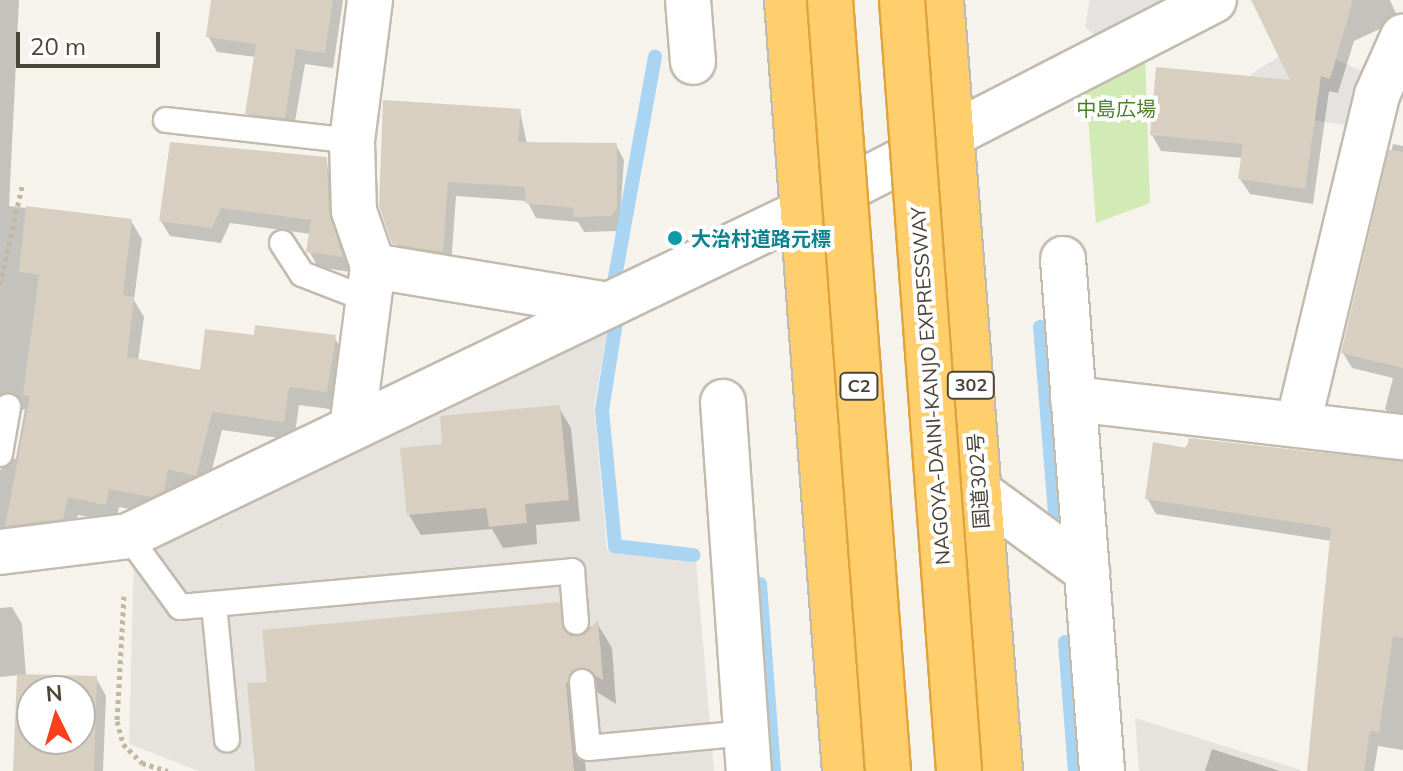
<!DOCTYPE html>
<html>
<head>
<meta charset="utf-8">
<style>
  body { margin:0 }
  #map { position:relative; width:1403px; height:771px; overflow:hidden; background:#f6f3ec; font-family:Mulish,"Noto Sans JP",sans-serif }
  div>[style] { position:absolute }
  .industrial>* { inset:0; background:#e6e2dd }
  .green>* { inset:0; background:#d2eab5 }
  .parking>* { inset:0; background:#e5e3e0 }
  .shadow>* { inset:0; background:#0003 }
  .stream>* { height:14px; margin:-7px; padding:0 7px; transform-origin:7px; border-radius:7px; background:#a9d4f2 }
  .building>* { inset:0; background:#d8cfc1 }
  .path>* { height:5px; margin-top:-2.5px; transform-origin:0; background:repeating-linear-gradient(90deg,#c4b79f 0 4px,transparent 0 8px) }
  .roads { filter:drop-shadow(2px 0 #c2bbae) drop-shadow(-2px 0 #c2bbae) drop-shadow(0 2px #c2bbae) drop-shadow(0 -2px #c2bbae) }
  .lane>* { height:24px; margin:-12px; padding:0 12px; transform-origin:12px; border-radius:12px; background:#fff }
  .street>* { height:44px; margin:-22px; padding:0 22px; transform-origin:22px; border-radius:22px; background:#fff }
  .highway>* { height:44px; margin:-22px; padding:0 22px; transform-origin:22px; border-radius:22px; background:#ffcf6e }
  .bridges { filter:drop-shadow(2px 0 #e0a43c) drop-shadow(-2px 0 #e0a43c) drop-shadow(0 2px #e0a43c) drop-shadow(0 -2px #e0a43c) }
  .highway-bridge>* { height:44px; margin:-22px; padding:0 22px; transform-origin:22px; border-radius:22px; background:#ffcf6e }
  .dots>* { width:22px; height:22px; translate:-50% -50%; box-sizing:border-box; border:4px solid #fff; border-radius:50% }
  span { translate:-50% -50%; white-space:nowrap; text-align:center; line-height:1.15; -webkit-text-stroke:8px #fff; paint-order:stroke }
  .shield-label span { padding:2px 6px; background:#fff; border:2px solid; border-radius:6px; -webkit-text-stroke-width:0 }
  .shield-label { font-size:18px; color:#4b4439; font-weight:700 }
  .park-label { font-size:20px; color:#4a7f2a }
  .culture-label { font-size:20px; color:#0d838f; font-weight:700 }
  .left { translate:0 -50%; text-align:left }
  .street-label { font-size:20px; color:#4b4439 }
  .north { position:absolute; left:16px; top:675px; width:80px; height:80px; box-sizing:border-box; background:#fff; border:2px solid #b7b4b0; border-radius:50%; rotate:355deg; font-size:22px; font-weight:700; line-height:32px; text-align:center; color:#4b4439 }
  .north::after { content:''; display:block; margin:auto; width:28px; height:36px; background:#fc3f1d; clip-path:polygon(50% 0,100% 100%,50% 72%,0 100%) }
  .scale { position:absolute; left:16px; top:32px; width:144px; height:36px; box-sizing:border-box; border:4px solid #4b4439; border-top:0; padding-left:10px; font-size:24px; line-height:28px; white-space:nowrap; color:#4b4439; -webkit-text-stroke:6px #fff; paint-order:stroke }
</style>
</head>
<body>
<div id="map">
  <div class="industrial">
    <i style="clip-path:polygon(609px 322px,594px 407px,607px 550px,696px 562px,714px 771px,199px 771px,129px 744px,134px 554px)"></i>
    <i style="clip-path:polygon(1135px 718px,1301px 770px,1300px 771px,1139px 771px)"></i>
  </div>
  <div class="green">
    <i style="clip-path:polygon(1145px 53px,1150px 203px,1096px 223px,1086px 90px)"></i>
  </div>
  <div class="parking">
    <i style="clip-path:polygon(1090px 0,1172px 0,1096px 37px,1085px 27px)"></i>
    <i style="clip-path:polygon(1300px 44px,1362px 71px,1346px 125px,1246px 111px,1252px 73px)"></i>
  </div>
  <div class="shadow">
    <i style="clip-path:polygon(0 0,19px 0,9px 206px,131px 221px,142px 239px,134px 300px,144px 317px,138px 361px,202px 373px,256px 338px,334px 337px,345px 355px,337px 410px,299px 405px,294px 440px,222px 430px,206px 493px,178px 486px,174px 509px,163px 515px,119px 507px,116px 522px,78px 515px,73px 537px,0 548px,0 470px,16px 458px,25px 409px,7px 415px,0 447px)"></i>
    <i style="clip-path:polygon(212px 0,343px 0,333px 68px,305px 64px,293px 133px,256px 129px,247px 113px,256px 57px,217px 52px,208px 36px)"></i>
    <i style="clip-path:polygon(1267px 0,1390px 0,1399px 20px,1354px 41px,1338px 93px,1329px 91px,1313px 204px,1250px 194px,1240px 179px,1243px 158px,1161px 151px,1152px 135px,1293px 82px)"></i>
    <i style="clip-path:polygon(520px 111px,527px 144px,616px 145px,624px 160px,619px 231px,584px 232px,578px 222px,536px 218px,527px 201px,456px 196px,451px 266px,403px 258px,381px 206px)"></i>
    <i style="clip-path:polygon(1393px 144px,1403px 146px,1403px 426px,1385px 409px,1393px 378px,1352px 368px,1343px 353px)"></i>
    <i style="clip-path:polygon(326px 159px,350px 272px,318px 267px,309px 251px,311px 234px,230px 223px,221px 243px,170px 236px,161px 221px)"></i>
    <i style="clip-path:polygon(559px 408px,571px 428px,580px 521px,536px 525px,537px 544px,503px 548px,492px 529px,421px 535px,409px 515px,444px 446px)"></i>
    <i style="clip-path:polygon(1191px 440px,1403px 461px,1403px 750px,1378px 746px,1374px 771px,1308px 771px,1332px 541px,1156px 514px,1147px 498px)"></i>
    <i style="clip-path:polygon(558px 604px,575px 637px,597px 623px,612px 648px,616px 704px,597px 692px,580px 710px,586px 771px,257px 771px,269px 684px)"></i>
    <i style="clip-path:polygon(evenodd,12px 607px,22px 624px,26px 676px,96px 678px,106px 696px,103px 771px,15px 771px,19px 675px,0 677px,0 608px,12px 607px,32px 691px,80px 691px,80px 739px,32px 739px,32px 691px)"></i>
    <i style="clip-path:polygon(1212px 749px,1280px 771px,1205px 771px)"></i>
  </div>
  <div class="stream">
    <i style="left:615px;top:277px;width:224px;rotate:-79.7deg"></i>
    <i style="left:616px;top:322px;width:89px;rotate:99deg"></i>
    <i style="left:602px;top:410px;width:137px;rotate:84.5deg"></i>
    <i style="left:615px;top:546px;width:79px;rotate:6.6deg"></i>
    <i style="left:1040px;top:327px;width:186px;rotate:85.4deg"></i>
    <i style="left:760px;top:584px;width:188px;rotate:85.7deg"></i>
    <i style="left:1065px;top:642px;width:129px;rotate:85.6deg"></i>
  </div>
  <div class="building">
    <i style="clip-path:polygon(211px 0,333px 0,325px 53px,296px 49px,285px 118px,245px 114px,256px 44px,206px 37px)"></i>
    <i style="clip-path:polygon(1251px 0,1353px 0,1330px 79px,1321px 76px,1305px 189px,1238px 179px,1243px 144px,1150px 135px,1156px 67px,1290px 80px)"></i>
    <i style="clip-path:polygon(383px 100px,521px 109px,518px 142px,617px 143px,617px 208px,611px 216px,573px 217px,573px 208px,525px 203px,525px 187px,448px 182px,443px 252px,392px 244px,379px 206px)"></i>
    <i style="clip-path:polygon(170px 142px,327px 157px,329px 212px,343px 257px,306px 252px,311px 220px,221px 208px,212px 228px,159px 221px)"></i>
    <i style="clip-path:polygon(1389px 150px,1403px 152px,1403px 368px,1341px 353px)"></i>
    <i style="clip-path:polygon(26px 206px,132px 219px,123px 295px,134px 297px,127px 357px,200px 370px,205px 329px,254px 335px,255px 325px,336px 335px,327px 392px,289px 387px,284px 422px,212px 412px,196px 476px,168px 469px,164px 491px,152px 497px,109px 489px,106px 505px,68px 497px,63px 519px,5px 526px,30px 396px,23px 395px,39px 275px,19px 272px)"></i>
    <i style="clip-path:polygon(560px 405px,569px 500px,525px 504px,527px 523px,489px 527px,486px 508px,407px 515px,400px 448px,442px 444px,440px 416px)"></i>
    <i style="clip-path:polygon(1189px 438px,1403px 462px,1403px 638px,1393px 636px,1379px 732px,1370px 731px,1364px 771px,1307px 771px,1331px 528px,1145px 499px,1153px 442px,1187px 448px)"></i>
    <i style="clip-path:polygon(559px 602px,570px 636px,584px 635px,598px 620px,603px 680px,581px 667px,566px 684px,574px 771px,255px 771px,247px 683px,267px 682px,262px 630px)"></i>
    <i style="clip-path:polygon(evenodd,17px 674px,97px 676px,94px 771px,13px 771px,17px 674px,32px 691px,80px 691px,80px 739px,32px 739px,32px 691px)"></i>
  </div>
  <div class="path">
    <i style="left:0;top:284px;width:100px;rotate:-77.3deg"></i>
    <i style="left:124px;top:596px;width:125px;rotate:93.2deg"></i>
    <i style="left:117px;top:721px;width:24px;rotate:75deg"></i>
    <i style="left:123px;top:744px;width:27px;rotate:45deg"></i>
    <i style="left:142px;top:763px;width:27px;rotate:17deg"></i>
  </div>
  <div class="roads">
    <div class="lane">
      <i style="left:166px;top:120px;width:187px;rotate:6.4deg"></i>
      <i style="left:282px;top:243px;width:37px;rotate:57deg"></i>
      <i style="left:302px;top:274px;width:72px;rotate:21.2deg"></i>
      <i style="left:0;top:454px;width:48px;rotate:-80.3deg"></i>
      <i style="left:128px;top:536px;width:88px;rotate:53.8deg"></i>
      <i style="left:180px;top:607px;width:394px;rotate:-5.2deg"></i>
      <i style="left:572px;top:571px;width:51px;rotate:85.5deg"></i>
      <i style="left:214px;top:604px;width:136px;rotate:84.5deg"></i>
      <i style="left:582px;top:682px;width:66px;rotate:84.8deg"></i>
      <i style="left:588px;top:748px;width:159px;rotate:-5.4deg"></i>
    </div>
    <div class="street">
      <i style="left:370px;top:0;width:142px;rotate:97.3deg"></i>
      <i style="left:352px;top:141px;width:70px;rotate:88.4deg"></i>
      <i style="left:354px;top:211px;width:58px;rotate:70.9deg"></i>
      <i style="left:373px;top:266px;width:238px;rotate:9.4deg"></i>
      <i style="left:688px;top:0;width:62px;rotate:85.4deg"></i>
      <i style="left:1063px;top:259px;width:513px;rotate:85.64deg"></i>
      <i style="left:1073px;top:399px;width:332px;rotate:6.6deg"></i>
      <i style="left:723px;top:402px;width:370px;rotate:86deg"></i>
      <i style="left:1299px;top:420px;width:334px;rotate:-76.5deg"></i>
      <i style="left:1377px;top:95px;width:64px;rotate:-65.9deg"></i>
      <i style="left:352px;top:428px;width:163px;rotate:-82.6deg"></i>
      <i style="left:979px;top:492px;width:134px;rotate:36.2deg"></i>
      <i style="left:0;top:552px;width:129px;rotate:-7.1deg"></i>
      <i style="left:128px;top:536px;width:748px;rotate:-25.67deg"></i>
      <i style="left:802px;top:212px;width:463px;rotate:-27.2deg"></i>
    </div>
    <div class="highway">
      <i style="left:787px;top:0;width:773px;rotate:85.7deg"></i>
      <i style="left:941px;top:0;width:773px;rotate:85.62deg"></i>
    </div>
  </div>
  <div class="bridges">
    <div class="highway-bridge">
      <i style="left:830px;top:0;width:773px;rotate:85.7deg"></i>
      <i style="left:902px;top:0;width:773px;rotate:85.77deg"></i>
    </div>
  </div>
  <div class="dots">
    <i style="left:675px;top:238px;background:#0f9aa8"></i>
  </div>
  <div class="shield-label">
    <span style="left:971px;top:385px">302</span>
    <span style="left:859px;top:386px">C2</span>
  </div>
  <div class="park-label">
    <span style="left:1116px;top:108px">中島広場</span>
  </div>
  <div class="culture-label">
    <span class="left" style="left:691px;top:238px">大治村道路元標</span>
  </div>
  <div class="street-label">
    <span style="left:930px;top:386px;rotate:-94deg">NAGOYA-DAINI-KANJO EXPRESSWAY</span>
    <span style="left:978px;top:481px;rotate:-94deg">国道302号</span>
  </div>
  <div class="north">N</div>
  <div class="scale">20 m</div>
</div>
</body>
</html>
